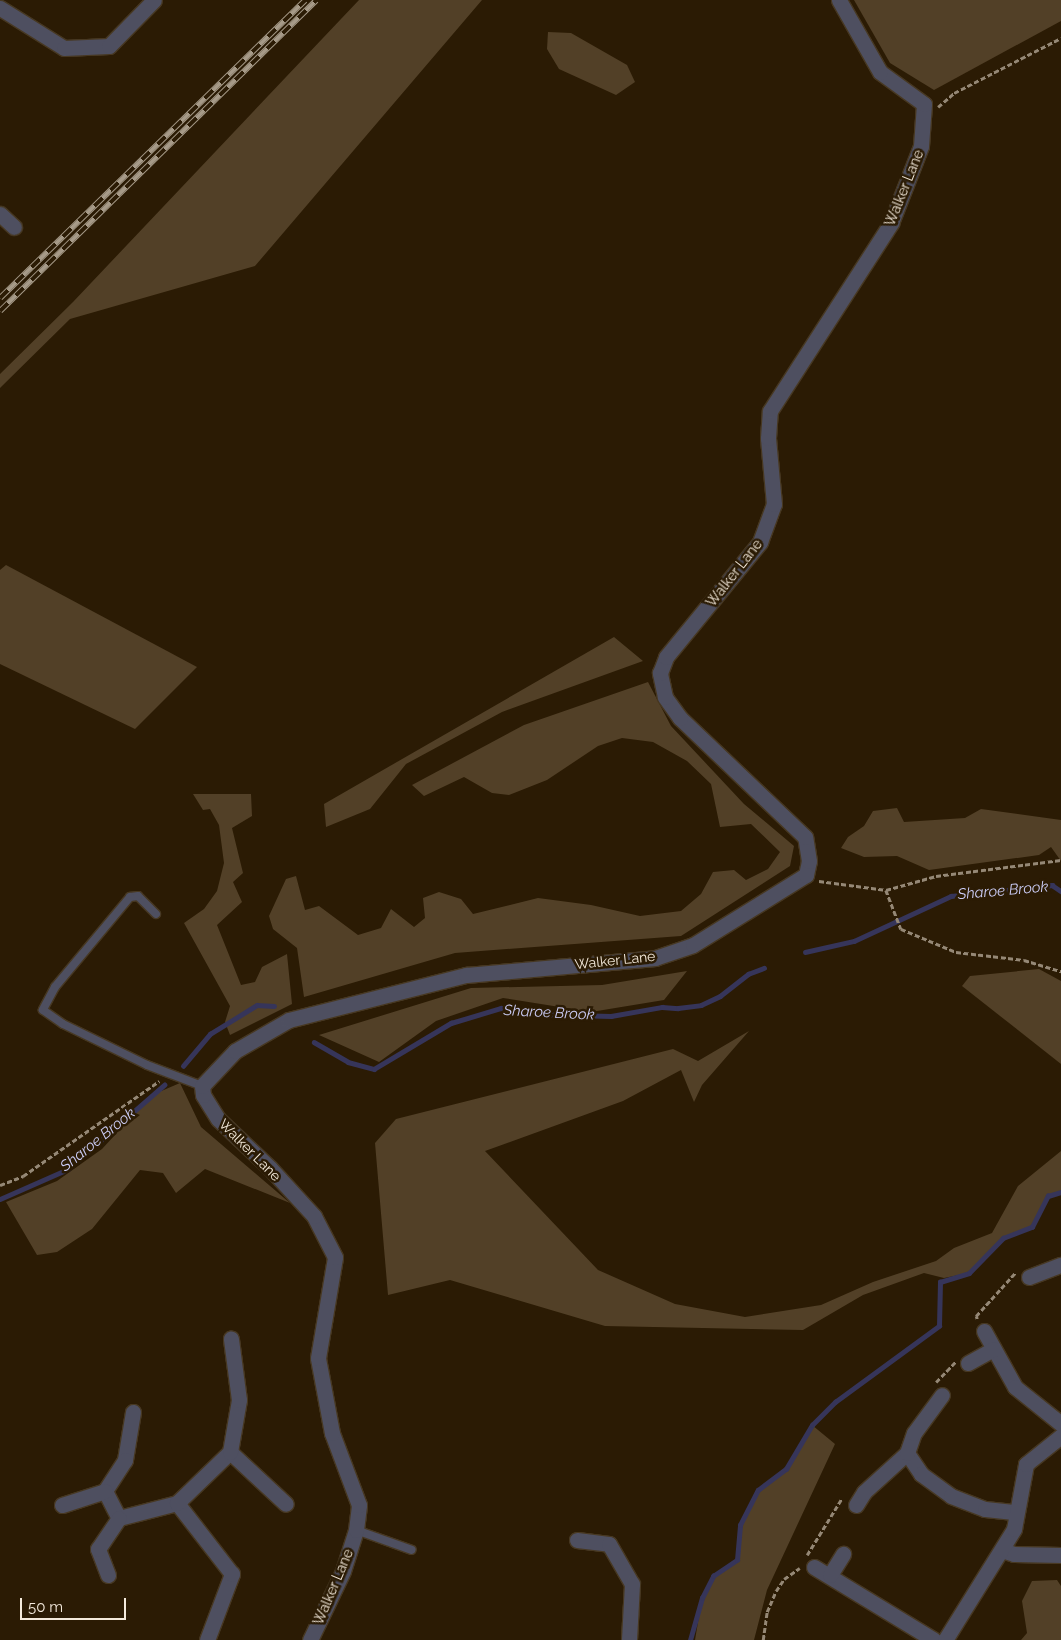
<!DOCTYPE html>
<html>
<head>
<meta charset="utf-8">
<style>
  body { margin:0 }
  #map { position:relative; width:1061px; height:1640px; overflow:hidden; background:#2b1b04; font-family:Raleway,sans-serif }
  div>[style] { position:absolute }
  .green>* { inset:0; background:#524027 }
  .stream>* { height:4.5px; margin:-2.25px; padding:0 2.25px; transform-origin:2.25px; border-radius:2.25px; background:#36355a }
  .path>* { height:2.5px; margin-top:-1.25px; transform-origin:0; background:repeating-linear-gradient(90deg,#958876 0 5px,transparent 0 7.5px) }
  .roads { filter:drop-shadow(1px 0 #473822) drop-shadow(-1px 0 #473822) drop-shadow(0 1px #473822) drop-shadow(0 -1px #473822) }
  .service>* { height:8px; margin:-4px; padding:0 4px; transform-origin:4px; border-radius:4px; background:#4e4f60 }
  .minor>* { height:15px; margin:-7.5px; padding:0 7.5px; transform-origin:7.5px; border-radius:7.5px; background:#4e4f60 }
  .rail>* { height:5.5px; margin-top:-2.75px; transform-origin:0; background:repeating-linear-gradient(90deg,#2b1b04 0 11px,#a69a88 0 22px); box-sizing:border-box; border-block:1px solid #a69a88 }
  span { translate:-50% -50%; white-space:nowrap; text-align:center; line-height:1.15; -webkit-text-stroke:5px #2b1b04; paint-order:stroke }
  .street-label { font-size:14px; color:#f4eadc }
  .water-label { font-size:15px; color:#cbccf5; font-style:italic }
  .scale { position:absolute; left:20px; top:1598px; width:106px; height:22px; box-sizing:border-box; border:2px solid #f4eadc; border-top:0; padding-left:6px; font-size:15px; line-height:18px; white-space:nowrap; color:#f4eadc; -webkit-text-stroke:4px #2b1b04; paint-order:stroke }
</style>
</head>
<body>
<div id="map">
  <div class="green">
    <i style="clip-path:polygon(359px 0,482px 0,255px 266px,70px 319px,0 388px,0 374px,73px 302px)"></i>
    <i style="clip-path:polygon(854px 0,1061px 0,1061px 21px,934px 90px,890px 63px)"></i>
    <i style="clip-path:polygon(548px 32px,571px 33px,627px 65px,635px 82px,616px 95px,559px 69px,547px 49px)"></i>
    <i style="clip-path:polygon(6px 565px,197px 667px,135px 729px,0 664px,0 570px)"></i>
    <i style="clip-path:polygon(614px 637px,643px 661px,502px 712px,406px 764px,370px 809px,326px 827px,324px 804px)"></i>
    <i style="clip-path:polygon(648px 682px,671px 726px,744px 804px,794px 846px,790px 866px,681px 936px,455px 953px,304px 997px,297px 948px,273px 929px,269px 916px,286px 879px,296px 876px,305px 910px,319px 906px,358px 935px,381px 928px,391px 909px,414px 927px,425px 918px,423px 898px,439px 892px,461px 899px,473px 914px,538px 898px,591px 905px,640px 916px,681px 911px,701px 894px,713px 872px,734px 870px,746px 880px,768px 869px,780px 852px,751px 824px,720px 827px,711px 784px,687px 761px,653px 742px,622px 738px,598px 746px,547px 780px,509px 795px,492px 793px,464px 777px,424px 796px,412px 785px,524px 725px)"></i>
    <i style="clip-path:polygon(193px 794px,251px 794px,252px 816px,232px 828px,243px 873px,233px 882px,242px 902px,217px 925px,241px 985px,255px 982px,262px 967px,287px 954px,292px 1004px,230px 1035px,225px 1022px,230px 1006px,184px 923px,204px 909px,217px 891px,224px 863px,219px 825px,210px 809px,203px 810px)"></i>
    <i style="clip-path:polygon(897px 808px,904px 822px,965px 818px,981px 809px,1061px 820px,1061px 861px,1051px 847px,1039px 855px,929px 870px,897px 856px,864px 857px,841px 848px,848px 837px,864px 826px,873px 811px)"></i>
    <i style="clip-path:polygon(1039px 969px,1061px 981px,1061px 1064px,962px 986px,970px 976px)"></i>
    <i style="clip-path:polygon(687px 971px,664px 1000px,591px 1012px,503px 998px,436px 1021px,379px 1062px,319px 1035px,471px 988px,602px 985px)"></i>
    <i style="clip-path:polygon(749px 1031px,702px 1085px,694px 1102px,681px 1070px,623px 1101px,485px 1151px,598px 1270px,675px 1304px,745px 1317px,821px 1305px,873px 1282px,936px 1261px,954px 1248px,992px 1233px,1018px 1186px,1061px 1151px,1061px 1192px,1048px 1196px,1032px 1227px,1003px 1238px,969px 1273px,944px 1278px,924px 1273px,863px 1295px,803px 1330px,605px 1326px,450px 1280px,388px 1295px,375px 1143px,396px 1119px,673px 1049px,698px 1061px)"></i>
    <i style="clip-path:polygon(180px 1083px,201px 1127px,290px 1203px,205px 1169px,176px 1193px,163px 1173px,140px 1170px,92px 1229px,57px 1252px,37px 1255px,6px 1202px,57px 1181px,102px 1149px,138px 1110px,159px 1092px)"></i>
    <i style="clip-path:polygon(812px 1425px,835px 1444px,767px 1590px,754px 1640px,695px 1640px,702px 1598px,713px 1576px,737px 1560px,740px 1525px,758px 1490px,786px 1469px)"></i>
    <i style="clip-path:polygon(1057px 1580px,1061px 1586px,1061px 1640px,1021px 1640px,1027px 1633px,1022px 1601px,1032px 1581px)"></i>
  </div>
  <div class="stream">
    <i style="left:805px;top:952px;width:50px;rotate:-12.7deg"></i>
    <i style="left:854px;top:941px;width:107px;rotate:-24.9deg"></i>
    <i style="left:951px;top:896px;width:102px;rotate:-6.2deg"></i>
    <i style="left:1052px;top:885px;width:11px;rotate:34deg"></i>
    <i style="left:314px;top:1042px;width:39px;rotate:30deg"></i>
    <i style="left:348px;top:1062px;width:27px;rotate:15deg"></i>
    <i style="left:374px;top:1069px;width:90px;rotate:-30.9deg"></i>
    <i style="left:451px;top:1023px;width:52px;rotate:-16.7deg"></i>
    <i style="left:501px;top:1008px;width:31px;rotate:11deg"></i>
    <i style="left:531px;top:1014px;width:80px;rotate:1.4deg"></i>
    <i style="left:611px;top:1016px;width:52px;rotate:-10deg"></i>
    <i style="left:662px;top:1007px;width:16px;rotate:4deg"></i>
    <i style="left:678px;top:1008px;width:23px;rotate:-7deg"></i>
    <i style="left:701px;top:1005px;width:21px;rotate:-25deg"></i>
    <i style="left:720px;top:996px;width:36px;rotate:-38deg"></i>
    <i style="left:748px;top:974px;width:17px;rotate:-21deg"></i>
    <i style="left:183px;top:1066px;width:42px;rotate:-49.8deg"></i>
    <i style="left:210px;top:1034px;width:55px;rotate:-31.7deg"></i>
    <i style="left:257px;top:1005px;width:17px;rotate:3deg"></i>
    <i style="left:0;top:1199px;width:74px;rotate:-23.8deg"></i>
    <i style="left:68px;top:1169px;width:128px;rotate:-41.2deg"></i>
    <i style="left:690px;top:1640px;width:44px;rotate:-74.1deg"></i>
    <i style="left:702px;top:1598px;width:25px;rotate:-63deg"></i>
    <i style="left:713px;top:1576px;width:29px;rotate:-34deg"></i>
    <i style="left:737px;top:1560px;width:35px;rotate:-85deg"></i>
    <i style="left:740px;top:1525px;width:39px;rotate:-63deg"></i>
    <i style="left:758px;top:1490px;width:35px;rotate:-37deg"></i>
    <i style="left:786px;top:1469px;width:51px;rotate:-59.4deg"></i>
    <i style="left:812px;top:1425px;width:33px;rotate:-45deg"></i>
    <i style="left:835px;top:1402px;width:129px;rotate:-36.2deg"></i>
    <i style="left:939px;top:1326px;width:44px;rotate:-88.7deg"></i>
    <i style="left:940px;top:1282px;width:30px;rotate:-17deg"></i>
    <i style="left:969px;top:1273px;width:49px;rotate:-45.8deg"></i>
    <i style="left:1003px;top:1238px;width:31px;rotate:-21deg"></i>
    <i style="left:1032px;top:1227px;width:35px;rotate:-63deg"></i>
    <i style="left:1048px;top:1196px;width:14px;rotate:-17deg"></i>
  </div>
  <div class="path">
    <i style="left:938px;top:107px;width:21px;rotate:-41deg"></i>
    <i style="left:954px;top:93px;width:120px;rotate:-27.2deg"></i>
    <i style="left:819px;top:881px;width:68px;rotate:7.7deg"></i>
    <i style="left:886px;top:890px;width:42px;rotate:69deg"></i>
    <i style="left:901px;top:929px;width:60px;rotate:22.7deg"></i>
    <i style="left:956px;top:952px;width:68px;rotate:6.7deg"></i>
    <i style="left:1024px;top:960px;width:39px;rotate:17deg"></i>
    <i style="left:886px;top:890px;width:52px;rotate:-15.6deg"></i>
    <i style="left:936px;top:876px;width:126px;rotate:-7.3deg"></i>
    <i style="left:0;top:1185px;width:25px;rotate:-21deg"></i>
    <i style="left:23px;top:1176px;width:166px;rotate:-34.9deg"></i>
    <i style="left:977px;top:1319px;width:3px;rotate:-108deg"></i>
    <i style="left:976px;top:1316px;width:58px;rotate:-47.8deg"></i>
    <i style="left:936px;top:1382px;width:28px;rotate:-46deg"></i>
    <i style="left:807px;top:1555px;width:67px;rotate:-58.4deg"></i>
    <i style="left:763px;top:1640px;width:28px;rotate:-82deg"></i>
    <i style="left:767px;top:1612px;width:23px;rotate:-67deg"></i>
    <i style="left:776px;top:1591px;width:14px;rotate:-56deg"></i>
    <i style="left:784px;top:1579px;width:19px;rotate:-35deg"></i>
  </div>
  <div class="roads">
    <div class="service">
      <i style="left:156px;top:914px;width:25px;rotate:-135deg"></i>
      <i style="left:138px;top:896px;width:8px;rotate:173deg"></i>
      <i style="left:130px;top:897px;width:117px;rotate:129.8deg"></i>
      <i style="left:55px;top:987px;width:26px;rotate:118deg"></i>
      <i style="left:43px;top:1010px;width:24px;rotate:35deg"></i>
      <i style="left:63px;top:1024px;width:93px;rotate:26deg"></i>
      <i style="left:147px;top:1065px;width:59px;rotate:20.9deg"></i>
      <i style="left:356px;top:1530px;width:59px;rotate:19.7deg"></i>
    </div>
    <div class="minor">
      <i style="left:0;top:8px;width:75px;rotate:32deg"></i>
      <i style="left:64px;top:48px;width:45px;rotate:-2.5deg"></i>
      <i style="left:109px;top:46px;width:64px;rotate:-45.6deg"></i>
      <i style="left:0;top:214px;width:19px;rotate:43deg"></i>
      <i style="left:1029px;top:1277px;width:34px;rotate:-21deg"></i>
      <i style="left:984px;top:1331px;width:64px;rotate:61deg"></i>
      <i style="left:1015px;top:1387px;width:59px;rotate:38.8deg"></i>
      <i style="left:968px;top:1363px;width:29px;rotate:-29deg"></i>
      <i style="left:133px;top:1412px;width:49px;rotate:99.5deg"></i>
      <i style="left:125px;top:1460px;width:37px;rotate:123deg"></i>
      <i style="left:105px;top:1491px;width:30px;rotate:63deg"></i>
      <i style="left:119px;top:1518px;width:60px;rotate:-14.5deg"></i>
      <i style="left:230px;top:1452px;width:76px;rotate:42.9deg"></i>
      <i style="left:907px;top:1453px;width:25px;rotate:56deg"></i>
      <i style="left:921px;top:1474px;width:37px;rotate:36deg"></i>
      <i style="left:951px;top:1496px;width:36px;rotate:21deg"></i>
      <i style="left:985px;top:1509px;width:31px;rotate:6deg"></i>
      <i style="left:62px;top:1505px;width:45px;rotate:-18deg"></i>
      <i style="left:856px;top:1505px;width:15px;rotate:-58deg"></i>
      <i style="left:864px;top:1492px;width:58px;rotate:-42.2deg"></i>
      <i style="left:907px;top:1453px;width:21px;rotate:-71deg"></i>
      <i style="left:914px;top:1433px;width:47px;rotate:-53.6deg"></i>
      <i style="left:577px;top:1540px;width:32px;rotate:7deg"></i>
      <i style="left:609px;top:1544px;width:46px;rotate:60.1deg"></i>
      <i style="left:632px;top:1584px;width:56px;rotate:93.1deg"></i>
      <i style="left:1002px;top:1550px;width:13px;rotate:18deg"></i>
      <i style="left:1014px;top:1554px;width:47px;rotate:1.2deg"></i>
      <i style="left:814px;top:1567px;width:140px;rotate:31.3deg"></i>
      <i style="left:108px;top:1575px;width:28px;rotate:-111deg"></i>
      <i style="left:98px;top:1549px;width:37px;rotate:-56deg"></i>
      <i style="left:830px;top:1575px;width:25px;rotate:-58deg"></i>
      <i style="left:207px;top:1640px;width:71px;rotate:-69.3deg"></i>
      <i style="left:232px;top:1574px;width:90px;rotate:-127.8deg"></i>
      <i style="left:177px;top:1503px;width:74px;rotate:-43.9deg"></i>
      <i style="left:230px;top:1452px;width:53px;rotate:-80.2deg"></i>
      <i style="left:239px;top:1400px;width:62px;rotate:-97.5deg"></i>
      <i style="left:310px;top:1640px;width:76px;rotate:-64.4deg"></i>
      <i style="left:343px;top:1571px;width:43px;rotate:-72.4deg"></i>
      <i style="left:356px;top:1530px;width:25px;rotate:-83deg"></i>
      <i style="left:359px;top:1505px;width:77px;rotate:-110.6deg"></i>
      <i style="left:332px;top:1433px;width:76px;rotate:-100.6deg"></i>
      <i style="left:318px;top:1358px;width:102px;rotate:-80.4deg"></i>
      <i style="left:335px;top:1257px;width:46px;rotate:-117.1deg"></i>
      <i style="left:314px;top:1216px;width:65px;rotate:-132.5deg"></i>
      <i style="left:270px;top:1168px;width:71px;rotate:-136.7deg"></i>
      <i style="left:218px;top:1119px;width:28px;rotate:-122deg"></i>
      <i style="left:203px;top:1095px;width:9px;rotate:-96deg"></i>
      <i style="left:202px;top:1086px;width:48px;rotate:-46.7deg"></i>
      <i style="left:235px;top:1051px;width:62px;rotate:-29.9deg"></i>
      <i style="left:289px;top:1020px;width:183px;rotate:-14.3deg"></i>
      <i style="left:466px;top:975px;width:190px;rotate:-5.1deg"></i>
      <i style="left:655px;top:958px;width:40px;rotate:-18.9deg"></i>
      <i style="left:693px;top:945px;width:133px;rotate:-31.8deg"></i>
      <i style="left:806px;top:875px;width:14px;rotate:-78deg"></i>
      <i style="left:809px;top:861px;width:24px;rotate:-99deg"></i>
      <i style="left:805px;top:837px;width:173px;rotate:-136.4deg"></i>
      <i style="left:680px;top:718px;width:26px;rotate:-126deg"></i>
      <i style="left:665px;top:697px;width:25px;rotate:-102deg"></i>
      <i style="left:660px;top:673px;width:17px;rotate:-69deg"></i>
      <i style="left:666px;top:657px;width:149px;rotate:-50.7deg"></i>
      <i style="left:760px;top:542px;width:40px;rotate:-69.8deg"></i>
      <i style="left:774px;top:504px;width:66px;rotate:-95.2deg"></i>
      <i style="left:768px;top:438px;width:27px;rotate:-86deg"></i>
      <i style="left:770px;top:411px;width:224px;rotate:-57.2deg"></i>
      <i style="left:891px;top:223px;width:83px;rotate:-68.7deg"></i>
      <i style="left:921px;top:146px;width:42px;rotate:-85.9deg"></i>
      <i style="left:924px;top:104px;width:54px;rotate:-144deg"></i>
      <i style="left:880px;top:72px;width:83px;rotate:-119.7deg"></i>
      <i style="left:945px;top:1640px;width:131px;rotate:-58.1deg"></i>
      <i style="left:1014px;top:1529px;width:66px;rotate:-79.5deg"></i>
      <i style="left:1026px;top:1464px;width:45px;rotate:-38.7deg"></i>
    </div>
  </div>
  <div class="rail">
    <i style="left:0;top:298px;width:426px;rotate:-44.3deg"></i>
    <i style="left:0;top:311px;width:443px;rotate:-44.5deg"></i>
  </div>
  <div class="street-label">
    <span style="left:904px;top:188px;rotate:-68deg">Walker Lane</span>
    <span style="left:734px;top:573px;rotate:-52deg">Walker Lane</span>
    <span style="left:615px;top:960px;rotate:-6deg">Walker Lane</span>
    <span style="left:250px;top:1150px;rotate:45deg">Walker Lane</span>
    <span style="left:333px;top:1587px;rotate:-67deg">Walker Lane</span>
  </div>
  <div class="water-label">
    <span style="left:1003px;top:891px;rotate:-5deg">Sharoe Brook</span>
    <span style="left:549px;top:1013px;rotate:3deg">Sharoe Brook</span>
    <span style="left:98px;top:1140px;rotate:-39deg">Sharoe Brook</span>
  </div>
  <div class="scale">50 m</div>
</div>
</body>
</html>
